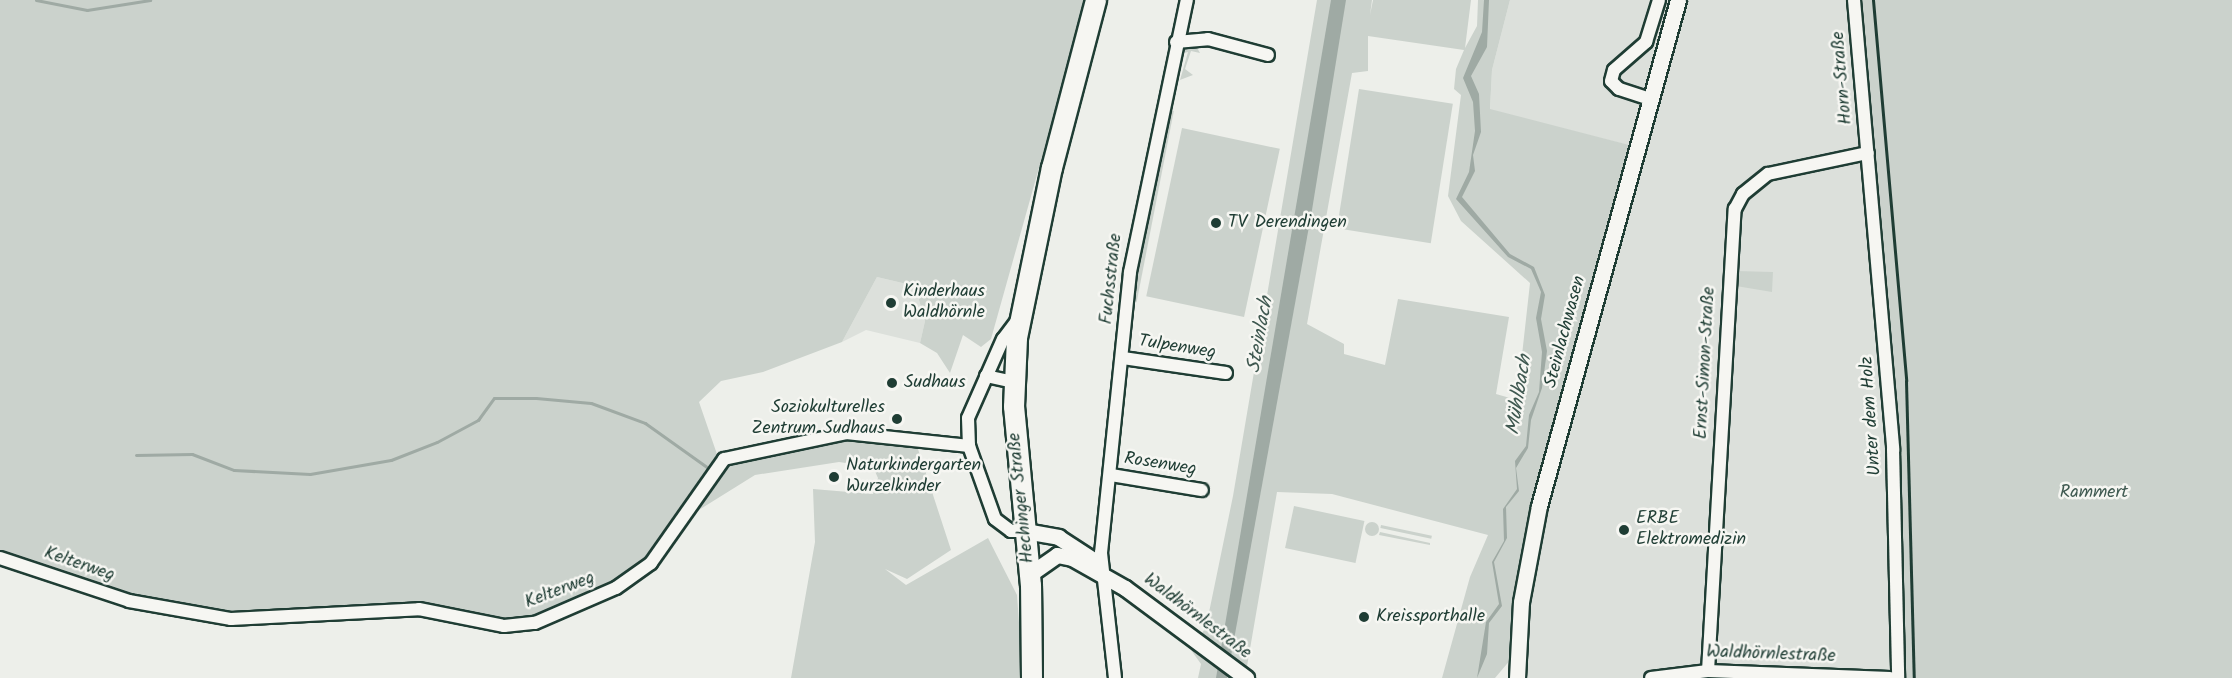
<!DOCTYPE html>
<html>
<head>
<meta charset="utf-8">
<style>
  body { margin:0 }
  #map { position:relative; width:2232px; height:678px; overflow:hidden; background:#edefea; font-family:Kalam,sans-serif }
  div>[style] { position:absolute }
  .built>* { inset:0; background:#dce0db }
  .green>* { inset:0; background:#cbd2cc; transform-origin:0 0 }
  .round { border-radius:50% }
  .water>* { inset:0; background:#9faaa4 }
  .stream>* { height:3px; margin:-1.5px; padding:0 1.5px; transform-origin:1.5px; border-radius:1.5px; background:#9faaa4 }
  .roads { filter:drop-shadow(2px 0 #1f3d34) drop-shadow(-2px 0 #1f3d34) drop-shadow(0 2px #1f3d34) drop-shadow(0 -2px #1f3d34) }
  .minor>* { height:12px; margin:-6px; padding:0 6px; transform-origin:6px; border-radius:6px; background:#f6f6f2 }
  .tertiary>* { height:15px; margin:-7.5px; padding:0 7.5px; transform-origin:7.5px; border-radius:7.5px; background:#f6f6f2 }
  .primary>* { height:20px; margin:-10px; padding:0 10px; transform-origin:10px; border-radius:10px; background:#f6f6f2 }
  .rail>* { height:3px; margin:-1.5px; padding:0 1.5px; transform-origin:1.5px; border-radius:1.5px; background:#1f3d34 }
  .dots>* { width:16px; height:16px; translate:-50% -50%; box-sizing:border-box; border:3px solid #f6f6f2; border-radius:50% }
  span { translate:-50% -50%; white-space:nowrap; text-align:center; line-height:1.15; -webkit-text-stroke:5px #f6f6f2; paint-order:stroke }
  .street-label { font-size:18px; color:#1f3d34 }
  .poi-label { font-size:18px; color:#1f3d34 }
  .left { translate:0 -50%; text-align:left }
  .right { translate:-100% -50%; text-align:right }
  .park-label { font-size:18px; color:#415b52 }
  .water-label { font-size:20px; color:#3f5850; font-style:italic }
</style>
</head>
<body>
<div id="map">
  <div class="built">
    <i style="clip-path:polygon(1510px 0,1854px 0,1893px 449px,1898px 678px,1517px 678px,1521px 602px,1636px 147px,1490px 110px,1492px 70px)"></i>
    <i style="clip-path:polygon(877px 277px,915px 286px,925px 321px,920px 343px,866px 330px,842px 342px)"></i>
  </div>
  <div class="green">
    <i style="clip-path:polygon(0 0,1086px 0,991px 339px,981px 347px,963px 335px,950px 373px,937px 353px,920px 343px,925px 321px,915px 286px,877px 277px,842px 342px,763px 372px,721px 381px,699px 402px,719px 460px,650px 557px,615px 583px,535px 619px,504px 622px,418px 606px,232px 615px,129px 597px,0 553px)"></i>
    <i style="clip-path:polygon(evenodd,1317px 0,1372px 0,1370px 15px,1373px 0,1471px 0,1465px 48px,1477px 26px,1478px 0,1510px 0,1492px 70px,1490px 109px,1637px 147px,1557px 437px,1517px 652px,1495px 678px,1442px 678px,1470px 577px,1488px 535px,1332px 494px,1277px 492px,1245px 678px,1198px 678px,1201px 664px,1191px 650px,1206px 627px,1233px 496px,1317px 0,1368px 36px,1464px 50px,1456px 69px,1454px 89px,1461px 95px,1448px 196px,1461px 221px,1530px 283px,1517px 400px,1496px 394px,1509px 317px,1398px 299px,1385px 365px,1344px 354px,1344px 344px,1307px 324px,1352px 73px,1368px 71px,1368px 36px)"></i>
    <i style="clip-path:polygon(1854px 0,2232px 0,2232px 678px,1898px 678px,1898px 560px)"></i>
    <i style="clip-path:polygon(1195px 44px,1200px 53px,1191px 51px,1185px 69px,1193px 75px,1172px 83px,1180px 80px,1188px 52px,1180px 54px,1181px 45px)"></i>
    <i style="left:1359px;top:89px;width:95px;height:141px;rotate:9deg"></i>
    <i style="left:1164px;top:109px;width:10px;height:195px;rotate:11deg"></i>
    <i style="left:1182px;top:128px;width:100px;height:172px;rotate:12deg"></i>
    <i style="clip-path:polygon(1736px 271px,1773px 272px,1772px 292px,1736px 286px)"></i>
    <i style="clip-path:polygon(847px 441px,917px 446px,951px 550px,907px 579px,885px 569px,906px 585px,988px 538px,1017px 595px,1023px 678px,791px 678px,815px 542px,813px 489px,873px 494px,878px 478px,873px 467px,839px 462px,755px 475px,694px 513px,730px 463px)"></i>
    <i style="left:1294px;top:506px;width:72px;height:43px;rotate:12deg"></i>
    <i class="round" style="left:1365px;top:522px;width:14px;height:14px"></i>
    <i style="left:1381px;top:525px;width:52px;height:3px;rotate:12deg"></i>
    <i style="clip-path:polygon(1380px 532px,1430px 543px,1430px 545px,1379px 535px)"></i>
  </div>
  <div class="water">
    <i style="clip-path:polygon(1331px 0,1346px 0,1312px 210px,1227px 678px,1216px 678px)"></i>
    <i style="clip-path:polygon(1484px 0,1489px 0,1487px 47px,1471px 76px,1479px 94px,1481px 132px,1473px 155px,1475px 171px,1462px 197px,1510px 254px,1534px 267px,1545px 295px,1541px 319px,1547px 351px,1542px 388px,1531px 420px,1528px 448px,1516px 468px,1519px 491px,1506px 507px,1507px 538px,1494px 562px,1502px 606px,1489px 623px,1487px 654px,1477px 678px,1486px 622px,1499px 604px,1492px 562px,1504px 541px,1503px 509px,1517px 489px,1515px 461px,1526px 446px,1529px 415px,1539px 392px,1542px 352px,1536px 318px,1541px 292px,1531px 269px,1508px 257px,1456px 199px,1469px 172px,1475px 131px,1473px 102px,1463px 78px,1482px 32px)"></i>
  </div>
  <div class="stream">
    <i style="left:36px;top:0;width:52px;rotate:11.1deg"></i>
    <i style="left:87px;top:10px;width:64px;rotate:-9deg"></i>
    <i style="left:136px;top:455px;width:56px;rotate:-1deg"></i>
    <i style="left:192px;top:454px;width:45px;rotate:20.9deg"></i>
    <i style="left:234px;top:470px;width:76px;rotate:3deg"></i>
    <i style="left:310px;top:474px;width:82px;rotate:-9.8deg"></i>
    <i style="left:391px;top:460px;width:49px;rotate:-21.4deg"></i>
    <i style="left:437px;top:442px;width:47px;rotate:-28.2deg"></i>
    <i style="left:478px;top:420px;width:27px;rotate:-54deg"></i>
    <i style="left:494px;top:398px;width:42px"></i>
    <i style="left:536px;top:398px;width:55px;rotate:5.2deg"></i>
    <i style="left:591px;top:403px;width:58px;rotate:20.3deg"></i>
    <i style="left:645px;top:423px;width:81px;rotate:35.5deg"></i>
  </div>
  <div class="roads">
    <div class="minor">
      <i style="left:1854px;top:0;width:451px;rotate:85deg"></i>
      <i style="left:1893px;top:449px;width:229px;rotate:88.7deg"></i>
      <i style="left:1176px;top:42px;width:32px;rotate:-5deg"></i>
      <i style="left:1208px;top:39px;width:62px;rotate:14.9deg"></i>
      <i style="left:1650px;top:99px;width:33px;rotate:-162deg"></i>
      <i style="left:1619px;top:89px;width:11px;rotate:-135deg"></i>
      <i style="left:1611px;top:81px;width:11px;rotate:-75deg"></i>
      <i style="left:1614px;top:70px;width:43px;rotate:-41.2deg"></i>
      <i style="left:1646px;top:42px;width:44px;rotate:-72.8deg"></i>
      <i style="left:1019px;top:318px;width:26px;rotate:127deg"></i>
      <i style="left:1003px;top:339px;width:86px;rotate:113.9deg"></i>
      <i style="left:968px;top:418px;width:28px;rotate:88deg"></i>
      <i style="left:969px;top:446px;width:77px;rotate:70.4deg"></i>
      <i style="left:995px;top:519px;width:20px;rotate:37deg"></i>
      <i style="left:1011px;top:531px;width:14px"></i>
      <i style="left:1123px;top:358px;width:104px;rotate:8.3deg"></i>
      <i style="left:986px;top:376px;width:29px;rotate:12deg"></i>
      <i style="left:1111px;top:475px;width:92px;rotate:9.4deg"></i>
      <i style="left:0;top:558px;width:136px;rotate:18.4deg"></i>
      <i style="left:129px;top:601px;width:104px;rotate:10deg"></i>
      <i style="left:231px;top:619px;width:188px;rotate:-3deg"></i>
      <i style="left:419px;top:609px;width:87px;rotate:11.3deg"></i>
      <i style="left:504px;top:626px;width:31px;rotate:-6deg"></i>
      <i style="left:535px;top:623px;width:88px;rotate:-23.4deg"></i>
      <i style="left:616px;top:588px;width:43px;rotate:-35.5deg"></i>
      <i style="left:651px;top:563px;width:127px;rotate:-54.9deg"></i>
      <i style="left:724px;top:459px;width:125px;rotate:-12deg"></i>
      <i style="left:846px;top:433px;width:124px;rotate:6deg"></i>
      <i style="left:1708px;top:671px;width:463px;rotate:-86.7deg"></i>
      <i style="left:1735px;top:209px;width:17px;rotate:-62deg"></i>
      <i style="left:1743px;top:194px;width:32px;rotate:-39deg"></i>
      <i style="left:1768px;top:174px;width:102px;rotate:-11.9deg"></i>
      <i style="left:1115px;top:678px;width:126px;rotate:-96.4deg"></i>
      <i style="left:1101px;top:553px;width:282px;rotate:-84.1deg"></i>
      <i style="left:1130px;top:272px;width:278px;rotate:-78.2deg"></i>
      <i style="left:1651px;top:678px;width:57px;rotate:-7deg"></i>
      <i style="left:1708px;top:671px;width:182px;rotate:2.2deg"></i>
    </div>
    <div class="tertiary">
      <i style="left:1025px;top:531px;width:34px;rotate:10deg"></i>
      <i style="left:1058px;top:537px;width:44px;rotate:33deg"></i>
      <i style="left:1030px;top:574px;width:33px;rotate:-35deg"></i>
      <i style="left:1057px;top:555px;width:15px;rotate:11deg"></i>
      <i style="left:1072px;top:558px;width:61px;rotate:29.5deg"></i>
      <i style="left:1125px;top:588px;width:151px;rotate:36.6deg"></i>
      <i style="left:1517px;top:678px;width:76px;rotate:-87deg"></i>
      <i style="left:1521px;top:602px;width:98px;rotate:-79.4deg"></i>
      <i style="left:1539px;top:506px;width:525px;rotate:-74.64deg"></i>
    </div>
    <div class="primary">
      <i style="left:1032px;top:678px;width:92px;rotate:-90.6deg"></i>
      <i style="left:1031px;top:586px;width:180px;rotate:-95.4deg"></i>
      <i style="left:1014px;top:407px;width:69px;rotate:-87.5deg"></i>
      <i style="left:1017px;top:338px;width:174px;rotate:-78.4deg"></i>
      <i style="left:1052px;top:168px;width:174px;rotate:-75.3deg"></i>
    </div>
  </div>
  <div class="rail">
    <i style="left:1873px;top:0;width:382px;rotate:85deg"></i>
    <i style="left:1906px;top:381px;width:297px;rotate:88.5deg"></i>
  </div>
  <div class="dots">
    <i style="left:1216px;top:223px;background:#1f3d34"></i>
    <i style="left:891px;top:303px;background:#1f3d34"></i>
    <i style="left:892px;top:383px;background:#1f3d34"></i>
    <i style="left:897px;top:419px;background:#1f3d34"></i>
    <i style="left:834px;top:477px;background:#1f3d34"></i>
    <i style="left:1624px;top:530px;background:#1f3d34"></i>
    <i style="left:1364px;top:617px;background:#1f3d34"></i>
  </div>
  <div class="street-label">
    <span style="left:1843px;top:78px;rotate:-95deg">Horn-Straße</span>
    <span style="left:1112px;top:279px;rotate:-84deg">Fuchsstraße</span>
    <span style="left:1566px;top:332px;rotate:-75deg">Steinlachwasen</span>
    <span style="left:1177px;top:348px;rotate:9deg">Tulpenweg</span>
    <span style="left:1706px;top:363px;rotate:-87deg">Ernst-Simon-Straße</span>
    <span style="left:1872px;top:416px;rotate:-94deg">Unter dem Holz</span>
    <span style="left:1160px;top:465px;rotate:9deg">Rosenweg</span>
    <span style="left:1022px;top:498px;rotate:-96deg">Hechinger Straße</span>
    <span style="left:79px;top:565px;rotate:19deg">Kelterweg</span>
    <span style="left:560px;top:591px;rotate:-21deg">Kelterweg</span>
    <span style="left:1197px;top:617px;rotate:37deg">Waldhörnlestraße</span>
    <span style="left:1771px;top:655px;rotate:2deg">Waldhörnlestraße</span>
  </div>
  <div class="poi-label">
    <span class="left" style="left:1228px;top:223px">TV Derendingen</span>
    <span class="left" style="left:903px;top:303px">Kinderhaus<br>Waldhörnle</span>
    <span class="left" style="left:904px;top:383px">Sudhaus</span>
    <span class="right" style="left:885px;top:419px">Soziokulturelles<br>Zentrum Sudhaus</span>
    <span class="left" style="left:846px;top:477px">Naturkindergarten<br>Wurzelkinder</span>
    <span class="left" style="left:1636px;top:530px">ERBE<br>Elektromedizin</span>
    <span class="left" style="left:1376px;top:617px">Kreissporthalle</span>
  </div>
  <div class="park-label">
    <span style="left:2094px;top:493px">Rammert</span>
  </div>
  <div class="water-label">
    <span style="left:1261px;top:335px;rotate:-80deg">Steinlach</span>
    <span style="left:1520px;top:395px;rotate:-81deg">Mühlbach</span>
  </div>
</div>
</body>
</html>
